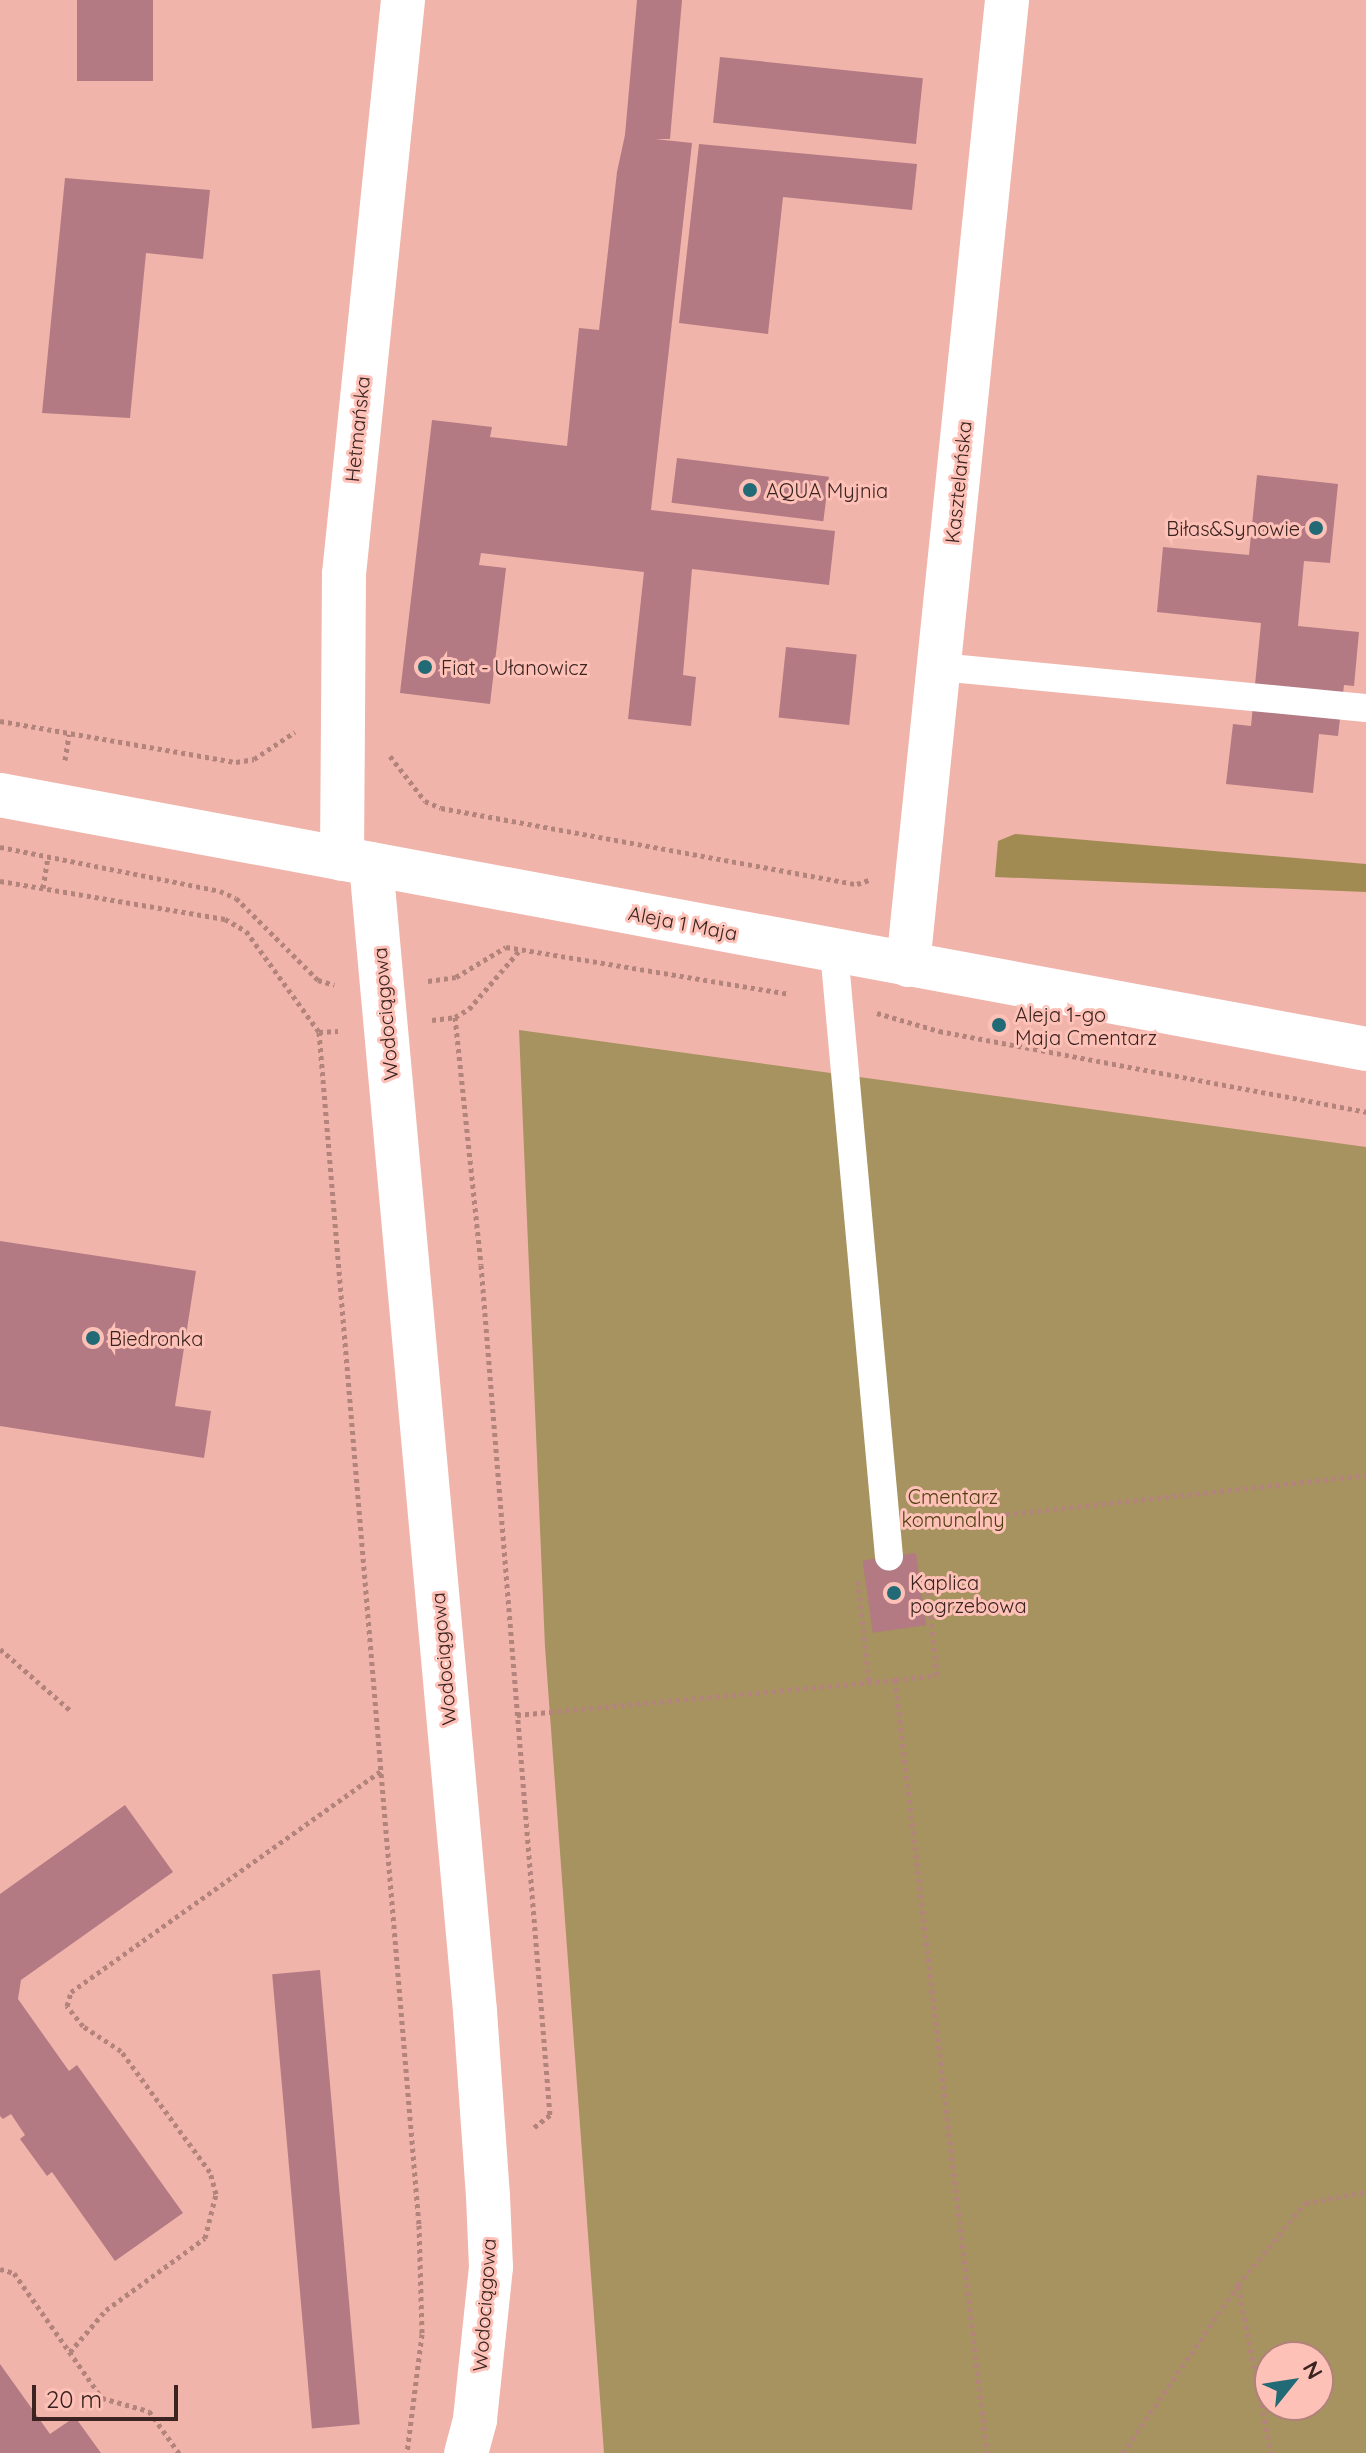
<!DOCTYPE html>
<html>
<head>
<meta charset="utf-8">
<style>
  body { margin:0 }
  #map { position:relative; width:1366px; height:2453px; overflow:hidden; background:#f0b4aa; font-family:Quicksand,sans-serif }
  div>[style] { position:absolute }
  .green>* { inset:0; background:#a7935f }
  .forest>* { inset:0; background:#a18b52 }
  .building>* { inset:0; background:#b37a83; transform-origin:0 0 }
  .path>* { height:5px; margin-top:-2.5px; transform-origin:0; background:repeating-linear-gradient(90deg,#b3847c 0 4px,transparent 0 8px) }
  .service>* { height:28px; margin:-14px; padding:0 14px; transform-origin:14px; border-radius:14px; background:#fff }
  .minor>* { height:44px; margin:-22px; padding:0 22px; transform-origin:22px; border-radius:22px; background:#fff }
  .tertiary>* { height:44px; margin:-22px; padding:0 22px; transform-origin:22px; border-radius:22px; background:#fff }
  .dots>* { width:22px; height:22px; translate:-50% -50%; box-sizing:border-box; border:4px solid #fec1b7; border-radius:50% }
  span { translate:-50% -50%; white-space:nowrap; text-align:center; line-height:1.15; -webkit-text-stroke:6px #fec1b7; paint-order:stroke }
  .street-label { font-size:20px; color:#3a2320 }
  .poi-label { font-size:20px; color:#3a2320 }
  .left { translate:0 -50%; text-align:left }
  .right { translate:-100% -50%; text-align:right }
  .park-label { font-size:20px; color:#4f3f10 }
  .north { position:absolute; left:1254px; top:2341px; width:80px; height:80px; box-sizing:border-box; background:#fec1b7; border:2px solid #b0827b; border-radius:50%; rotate:60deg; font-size:22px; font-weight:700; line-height:32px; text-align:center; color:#3a2320 }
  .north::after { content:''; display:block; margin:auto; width:28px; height:36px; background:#226b76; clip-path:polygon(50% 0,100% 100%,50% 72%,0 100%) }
  .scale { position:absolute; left:32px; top:2385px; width:146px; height:36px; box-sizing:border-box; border:4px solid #3a2320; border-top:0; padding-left:10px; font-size:24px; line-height:28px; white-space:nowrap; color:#3a2320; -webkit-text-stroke:6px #fec1b7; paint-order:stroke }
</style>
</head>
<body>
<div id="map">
  <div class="green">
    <i style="clip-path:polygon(evenodd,519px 1030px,1366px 1147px,1366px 2453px,604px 2453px,545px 1647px,519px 1030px,1270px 2357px,1318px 2357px,1318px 2405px,1270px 2405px,1270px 2357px)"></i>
  </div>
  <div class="forest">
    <i style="clip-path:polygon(1015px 834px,1366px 864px,1366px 892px,995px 877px,998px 841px)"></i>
  </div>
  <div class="building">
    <i style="left:77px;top:0;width:76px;height:81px"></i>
    <i style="clip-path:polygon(637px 0,682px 0,670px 139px,655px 139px,692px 143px,651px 510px,835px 531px,829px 585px,692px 569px,683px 675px,696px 677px,691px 726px,628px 719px,644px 572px,481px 553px,479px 565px,506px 568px,490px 704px,400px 693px,432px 420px,492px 427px,490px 437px,567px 446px,579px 328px,599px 330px,617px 172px,625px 135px)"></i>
    <i style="left:720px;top:57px;width:204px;height:66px;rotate:6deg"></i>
    <i style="clip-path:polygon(699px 144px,917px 164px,912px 210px,783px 197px,768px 334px,679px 323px)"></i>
    <i style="clip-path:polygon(65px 178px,210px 190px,203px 259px,146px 253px,130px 418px,42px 413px)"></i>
    <i style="left:677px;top:458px;width:153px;height:45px;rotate:7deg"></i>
    <i style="clip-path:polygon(1257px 475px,1338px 484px,1330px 563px,1304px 561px,1298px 626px,1359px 632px,1354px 686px,1344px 685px,1338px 736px,1319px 734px,1313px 793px,1226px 784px,1233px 724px,1251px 726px,1261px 623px,1157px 612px,1163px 547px,1249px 555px)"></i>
    <i style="left:786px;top:647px;width:71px;height:71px;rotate:6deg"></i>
    <i style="clip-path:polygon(0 1241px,196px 1271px,175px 1406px,211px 1411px,204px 1458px,0 1426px)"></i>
    <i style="left:916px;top:1553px;width:73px;height:54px;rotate:82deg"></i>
    <i style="clip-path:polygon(125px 1805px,173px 1872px,21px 1980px,18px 1999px,69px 2071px,77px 2065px,183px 2213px,115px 2261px,52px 2172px,47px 2176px,20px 2139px,25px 2135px,11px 2114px,3px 2119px,0 2116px,0 1894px)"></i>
    <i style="left:320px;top:1970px;width:456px;height:48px;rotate:85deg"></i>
    <i style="clip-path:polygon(0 2364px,50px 2434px,75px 2417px,101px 2453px,0 2453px)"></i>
  </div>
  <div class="path">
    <i style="left:0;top:721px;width:240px;rotate:9.9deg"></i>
    <i style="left:236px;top:762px;width:18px;rotate:-9deg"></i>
    <i style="left:254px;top:759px;width:49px;rotate:-33.4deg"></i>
    <i style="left:390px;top:756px;width:57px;rotate:52.1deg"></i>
    <i style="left:425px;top:801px;width:17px;rotate:24deg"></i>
    <i style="left:441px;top:808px;width:423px;rotate:10.4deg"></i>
    <i style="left:857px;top:884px;width:13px;rotate:-18deg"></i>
    <i style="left:65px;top:760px;width:26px;rotate:-81deg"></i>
    <i style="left:0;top:847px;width:224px;rotate:11.3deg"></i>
    <i style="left:220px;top:891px;width:17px;rotate:24deg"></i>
    <i style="left:236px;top:898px;width:116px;rotate:45deg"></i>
    <i style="left:318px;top:980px;width:17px;rotate:17deg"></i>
    <i style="left:0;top:881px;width:228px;rotate:9.6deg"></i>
    <i style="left:225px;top:919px;width:24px;rotate:30deg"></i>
    <i style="left:246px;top:931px;width:125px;rotate:54.1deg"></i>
    <i style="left:319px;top:1032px;width:1197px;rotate:85.21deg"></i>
    <i style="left:419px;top:2225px;width:109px;rotate:88.4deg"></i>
    <i style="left:422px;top:2334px;width:120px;rotate:97.2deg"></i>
    <i style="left:43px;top:888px;width:31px;rotate:-81deg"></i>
    <i style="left:428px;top:981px;width:28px;rotate:-8deg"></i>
    <i style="left:456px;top:977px;width:58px;rotate:-31deg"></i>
    <i style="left:506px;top:947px;width:287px;rotate:9.4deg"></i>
    <i style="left:877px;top:1013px;width:65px;rotate:16.2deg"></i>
    <i style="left:939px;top:1031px;width:435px;rotate:10.7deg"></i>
    <i style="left:455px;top:1017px;width:249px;rotate:84deg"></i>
    <i style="left:481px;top:1265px;width:853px;rotate:85.36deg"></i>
    <i style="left:550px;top:2115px;width:24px;rotate:142deg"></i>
    <i style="left:432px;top:1020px;width:23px;rotate:-7deg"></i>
    <i style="left:455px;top:1017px;width:16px;rotate:-30deg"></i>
    <i style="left:469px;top:1009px;width:78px;rotate:-49.2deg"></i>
    <i style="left:319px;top:1032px;width:19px;rotate:-3deg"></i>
    <i style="left:926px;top:1523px;width:443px;rotate:-6.2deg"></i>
    <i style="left:858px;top:1581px;width:102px;rotate:83.8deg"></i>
    <i style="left:0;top:1649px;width:93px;rotate:41.1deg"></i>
    <i style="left:895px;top:1680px;width:42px;rotate:-6.8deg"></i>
    <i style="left:937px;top:1675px;width:104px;rotate:-96.1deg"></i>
    <i style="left:517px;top:1715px;width:380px;rotate:-5.3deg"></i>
    <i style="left:895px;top:1680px;width:778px;rotate:83.21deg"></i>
    <i style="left:0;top:2269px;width:15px;rotate:16deg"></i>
    <i style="left:14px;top:2273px;width:153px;rotate:54.9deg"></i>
    <i style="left:102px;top:2398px;width:49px;rotate:15.5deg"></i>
    <i style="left:149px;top:2411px;width:52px;rotate:54.5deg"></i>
    <i style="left:1238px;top:2286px;width:170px;rotate:78.8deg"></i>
    <i style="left:70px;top:2352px;width:55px;rotate:-49.4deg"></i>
    <i style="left:106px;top:2310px;width:122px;rotate:-36deg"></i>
    <i style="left:205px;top:2238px;width:45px;rotate:-76deg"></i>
    <i style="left:216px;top:2194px;width:23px;rotate:-105deg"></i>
    <i style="left:210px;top:2172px;width:150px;rotate:-126.3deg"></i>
    <i style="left:121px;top:2051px;width:45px;rotate:-146.7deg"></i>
    <i style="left:83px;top:2026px;width:26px;rotate:-129deg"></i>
    <i style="left:67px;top:2006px;width:15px;rotate:-74deg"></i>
    <i style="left:71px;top:1992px;width:381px;rotate:-35.5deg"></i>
    <i style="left:1123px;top:2453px;width:204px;rotate:-55.6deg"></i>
    <i style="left:1238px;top:2285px;width:106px;rotate:-50.7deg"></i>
    <i style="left:1305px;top:2203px;width:62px;rotate:-10.2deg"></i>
  </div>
  <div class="service">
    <i style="left:940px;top:667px;width:428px;rotate:5.5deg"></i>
    <i style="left:834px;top:951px;width:608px;rotate:84.81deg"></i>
  </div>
  <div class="minor">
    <i style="left:342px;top:859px;width:285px;rotate:-89.6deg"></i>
    <i style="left:344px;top:574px;width:577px;rotate:-84.13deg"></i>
    <i style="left:371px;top:864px;width:1152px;rotate:84.82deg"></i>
    <i style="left:475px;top:2011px;width:185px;rotate:86deg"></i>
    <i style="left:488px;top:2196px;width:71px;rotate:87.6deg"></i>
    <i style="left:491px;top:2267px;width:154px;rotate:96deg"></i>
    <i style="left:475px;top:2420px;width:34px;rotate:105deg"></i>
    <i style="left:908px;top:965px;width:970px;rotate:-84.14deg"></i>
  </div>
  <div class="tertiary">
    <i style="left:0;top:795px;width:1389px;rotate:10.53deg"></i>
  </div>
  <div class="dots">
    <i style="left:750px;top:490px;background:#226b76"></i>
    <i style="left:1316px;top:528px;background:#226b76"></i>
    <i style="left:425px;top:667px;background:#226b76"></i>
    <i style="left:999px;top:1025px;background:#226b76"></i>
    <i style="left:93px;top:1338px;background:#226b76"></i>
    <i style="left:894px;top:1593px;background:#226b76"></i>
  </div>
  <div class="street-label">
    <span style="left:357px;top:429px;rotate:-84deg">Hetmańska</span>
    <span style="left:958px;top:482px;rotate:-84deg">Kasztelańska</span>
    <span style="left:683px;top:923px;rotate:11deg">Aleja 1 Maja</span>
    <span style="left:385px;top:1014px;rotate:-95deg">Wodociągowa</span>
    <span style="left:443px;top:1659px;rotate:-95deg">Wodociągowa</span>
    <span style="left:484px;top:2305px;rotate:-86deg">Wodociągowa</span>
  </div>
  <div class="poi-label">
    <span class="left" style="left:766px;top:490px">AQUA Myjnia</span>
    <span class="right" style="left:1300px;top:528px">Biłas&amp;Synowie</span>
    <span class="left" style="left:441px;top:667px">Fiat - Ułanowicz</span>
    <span class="left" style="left:1015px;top:1026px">Aleja 1-go<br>Maja Cmentarz</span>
    <span class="left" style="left:109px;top:1338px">Biedronka</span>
    <span class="left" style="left:910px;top:1594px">Kaplica<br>pogrzebowa</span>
  </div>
  <div class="park-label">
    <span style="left:953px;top:1508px">Cmentarz<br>komunalny</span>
  </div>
  <div class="north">N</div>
  <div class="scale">20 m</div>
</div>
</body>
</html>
